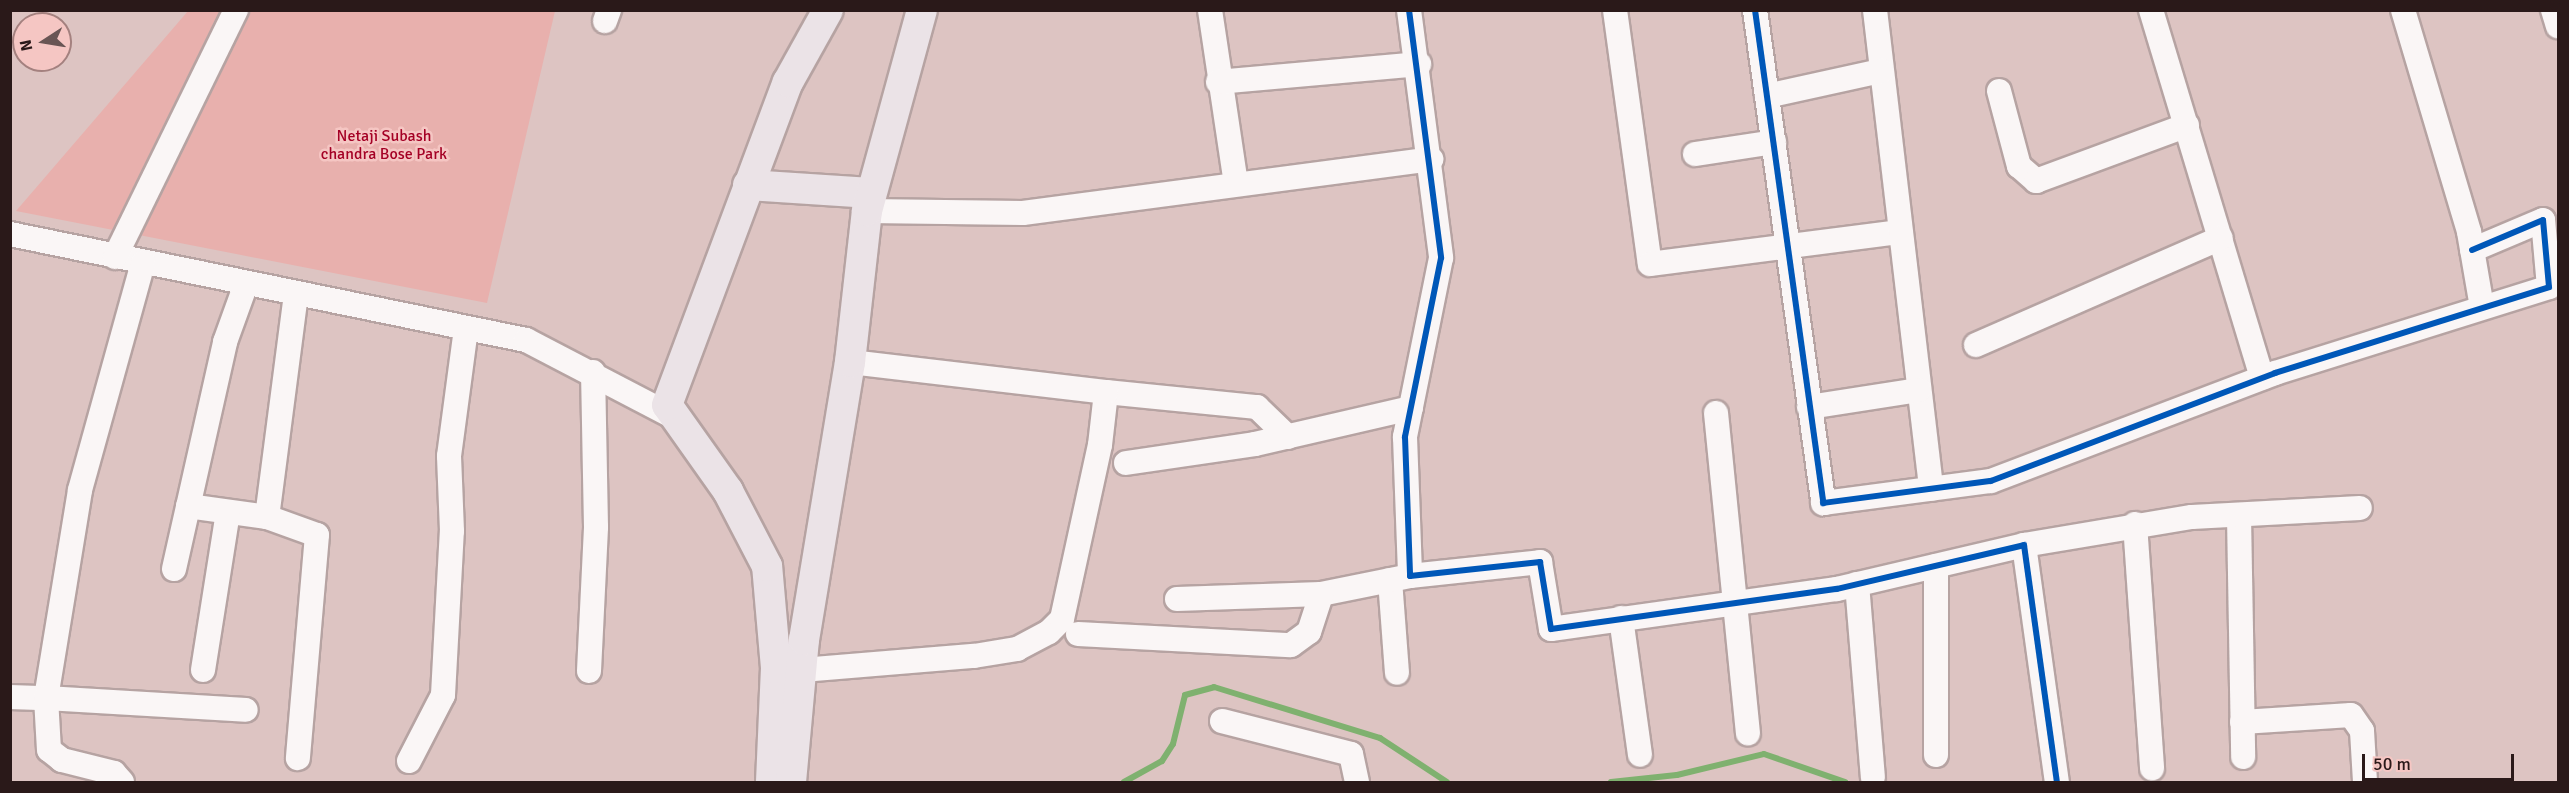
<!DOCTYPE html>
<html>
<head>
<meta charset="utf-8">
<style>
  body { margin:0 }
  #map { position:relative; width:2569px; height:793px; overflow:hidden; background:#ddc4c2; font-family:Signika,sans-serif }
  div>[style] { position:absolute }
  .green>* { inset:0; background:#e8b0ad }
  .stream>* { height:6px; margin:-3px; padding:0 3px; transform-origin:3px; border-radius:3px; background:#7fb16f }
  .roads { filter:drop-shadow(2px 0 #b6a3a2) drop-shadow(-2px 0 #b6a3a2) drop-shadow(0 2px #b6a3a2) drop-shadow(0 -2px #b6a3a2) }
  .minor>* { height:24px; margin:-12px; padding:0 12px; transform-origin:12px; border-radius:12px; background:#faf6f6 }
  .major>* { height:30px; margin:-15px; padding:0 15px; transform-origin:15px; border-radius:15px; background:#ebe3e7 }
  .cycleway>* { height:6px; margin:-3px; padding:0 3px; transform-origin:3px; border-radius:3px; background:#0057b8 }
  span { translate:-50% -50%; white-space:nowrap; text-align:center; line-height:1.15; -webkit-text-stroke:5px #f5c6c3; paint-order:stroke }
  .park-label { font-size:16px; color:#a40125 }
  .frame { position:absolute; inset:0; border:12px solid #2a1919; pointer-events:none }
  .north { position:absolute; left:12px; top:12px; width:60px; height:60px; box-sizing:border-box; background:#f5c6c3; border:2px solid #a4817f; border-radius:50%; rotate:258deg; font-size:16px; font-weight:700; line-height:24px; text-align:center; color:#2a1919 }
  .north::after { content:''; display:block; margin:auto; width:21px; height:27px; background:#695554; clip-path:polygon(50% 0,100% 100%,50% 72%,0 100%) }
  .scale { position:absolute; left:2362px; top:754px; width:152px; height:27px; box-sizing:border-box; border:3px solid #2a1919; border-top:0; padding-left:8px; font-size:18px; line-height:21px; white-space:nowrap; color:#2a1919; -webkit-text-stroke:4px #f5c6c3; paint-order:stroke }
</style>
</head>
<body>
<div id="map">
  <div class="green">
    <i style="clip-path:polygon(188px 11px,555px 11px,487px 303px,16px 211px)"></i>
  </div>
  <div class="stream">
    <i style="left:1124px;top:782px;width:43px;rotate:-28.9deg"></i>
    <i style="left:1162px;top:761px;width:20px;rotate:-57deg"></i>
    <i style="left:1173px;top:744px;width:50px;rotate:-76.2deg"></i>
    <i style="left:1185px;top:695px;width:30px;rotate:-15deg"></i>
    <i style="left:1214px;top:687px;width:174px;rotate:17.1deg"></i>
    <i style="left:1380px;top:738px;width:80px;rotate:33.3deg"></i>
    <i style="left:1611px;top:782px;width:66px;rotate:-6.1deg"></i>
    <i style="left:1677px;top:775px;width:89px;rotate:-13.6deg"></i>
    <i style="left:1764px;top:754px;width:86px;rotate:19.1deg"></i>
  </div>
  <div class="roads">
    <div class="minor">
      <i style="left:1210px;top:10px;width:175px;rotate:81.5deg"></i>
      <i style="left:1409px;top:10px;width:250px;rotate:82.6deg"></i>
      <i style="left:1441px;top:258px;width:183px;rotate:101.4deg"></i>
      <i style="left:1405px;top:437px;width:139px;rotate:87.9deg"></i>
      <i style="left:1410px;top:576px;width:131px;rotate:-6.1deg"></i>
      <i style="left:1540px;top:562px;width:68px;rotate:80.7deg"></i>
      <i style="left:1551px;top:629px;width:289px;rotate:-8deg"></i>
      <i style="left:1837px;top:589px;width:192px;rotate:-13.2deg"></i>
      <i style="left:2024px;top:545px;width:239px;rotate:82.1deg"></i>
      <i style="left:1615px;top:10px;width:256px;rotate:82.2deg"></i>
      <i style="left:1650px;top:264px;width:252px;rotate:-7.3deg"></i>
      <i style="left:1755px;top:10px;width:498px;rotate:82.1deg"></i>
      <i style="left:1823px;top:503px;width:169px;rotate:-7.5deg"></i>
      <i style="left:1991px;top:481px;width:304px;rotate:-20.8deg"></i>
      <i style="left:2275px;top:373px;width:287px;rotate:-17.4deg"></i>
      <i style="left:2549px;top:287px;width:67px;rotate:-95.1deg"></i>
      <i style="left:2543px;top:220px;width:77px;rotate:157.1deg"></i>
      <i style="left:1875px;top:10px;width:482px;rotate:83.3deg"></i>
      <i style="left:2151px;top:10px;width:384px;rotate:73.2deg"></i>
      <i style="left:2403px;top:10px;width:232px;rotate:73.4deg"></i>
      <i style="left:2469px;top:232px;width:76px;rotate:80.2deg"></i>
      <i style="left:2553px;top:10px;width:17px;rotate:73deg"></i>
      <i style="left:605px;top:21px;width:12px;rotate:-70deg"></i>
      <i style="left:1218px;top:82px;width:202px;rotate:-5.1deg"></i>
      <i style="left:1999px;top:91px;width:78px;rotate:75.1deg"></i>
      <i style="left:2019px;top:166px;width:23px;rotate:41deg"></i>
      <i style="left:2036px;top:181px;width:161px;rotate:-20.3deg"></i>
      <i style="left:1767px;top:96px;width:117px;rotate:-12.4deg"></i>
      <i style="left:1695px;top:154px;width:80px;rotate:-8.6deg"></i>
      <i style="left:867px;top:211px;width:156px;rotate:0.7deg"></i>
      <i style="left:1023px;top:213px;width:412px;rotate:-7.5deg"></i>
      <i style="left:10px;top:234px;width:527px;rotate:11.61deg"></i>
      <i style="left:526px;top:340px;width:162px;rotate:27.5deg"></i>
      <i style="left:115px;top:257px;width:275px;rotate:-63.9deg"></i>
      <i style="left:296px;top:294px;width:225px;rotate:97.4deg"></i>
      <i style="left:267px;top:517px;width:53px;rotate:19.8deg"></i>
      <i style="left:317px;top:535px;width:224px;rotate:94.9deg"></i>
      <i style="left:1976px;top:345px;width:267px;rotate:-23.6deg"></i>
      <i style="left:1106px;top:392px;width:152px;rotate:5.7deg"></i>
      <i style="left:1257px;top:407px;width:43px;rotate:44.1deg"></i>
      <i style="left:1809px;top:407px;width:111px;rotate:-8.8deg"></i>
      <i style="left:1716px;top:413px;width:322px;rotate:84.3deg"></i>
      <i style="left:1126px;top:463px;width:130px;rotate:-8.4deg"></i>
      <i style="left:1255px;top:444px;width:160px;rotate:-13deg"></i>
      <i style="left:188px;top:506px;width:80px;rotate:7.9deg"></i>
      <i style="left:2239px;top:516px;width:241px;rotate:89deg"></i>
      <i style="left:2135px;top:524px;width:245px;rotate:86deg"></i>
      <i style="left:2024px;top:545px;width:170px;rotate:-9.5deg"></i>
      <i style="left:2192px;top:517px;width:168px;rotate:-3.1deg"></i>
      <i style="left:1936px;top:566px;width:189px;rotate:90deg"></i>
      <i style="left:174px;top:569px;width:233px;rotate:-77.3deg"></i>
      <i style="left:225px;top:342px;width:62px;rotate:-70.1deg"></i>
      <i style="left:1390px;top:580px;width:93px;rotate:85.7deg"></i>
      <i style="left:1857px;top:584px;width:194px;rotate:85.3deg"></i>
      <i style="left:1177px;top:599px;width:144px;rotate:-2deg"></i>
      <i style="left:1321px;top:594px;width:91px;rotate:-11.4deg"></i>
      <i style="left:1621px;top:618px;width:138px;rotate:82.1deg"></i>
      <i style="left:1078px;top:634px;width:213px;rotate:3deg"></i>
      <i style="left:1291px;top:645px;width:22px;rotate:-36deg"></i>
      <i style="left:1309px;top:632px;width:40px;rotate:-72deg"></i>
      <i style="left:203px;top:670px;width:160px;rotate:-81deg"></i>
      <i style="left:802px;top:670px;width:173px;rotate:-4.7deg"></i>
      <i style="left:974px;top:656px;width:44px;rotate:-9.2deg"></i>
      <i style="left:1017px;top:649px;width:36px;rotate:-28deg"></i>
      <i style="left:1049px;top:632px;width:18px;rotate:-45deg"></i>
      <i style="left:1062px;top:619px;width:178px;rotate:-77.7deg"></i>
      <i style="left:1100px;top:445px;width:53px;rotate:-83.5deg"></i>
      <i style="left:1106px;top:392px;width:258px;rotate:-173.3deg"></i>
      <i style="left:589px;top:671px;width:144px;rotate:-87.2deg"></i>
      <i style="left:596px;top:527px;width:155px;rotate:-91.1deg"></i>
      <i style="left:10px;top:697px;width:36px;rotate:2deg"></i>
      <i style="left:46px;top:698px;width:211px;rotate:-80.7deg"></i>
      <i style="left:80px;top:490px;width:236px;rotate:-74.5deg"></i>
      <i style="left:1222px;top:721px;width:133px;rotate:14.3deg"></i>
      <i style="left:1351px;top:754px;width:29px;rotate:78deg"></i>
      <i style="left:2242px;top:722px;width:109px;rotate:-3.7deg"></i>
      <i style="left:2351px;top:715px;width:19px;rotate:55deg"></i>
      <i style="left:2362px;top:731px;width:51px;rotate:86.6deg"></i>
      <i style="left:409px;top:761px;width:74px;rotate:-62.7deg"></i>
      <i style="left:443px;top:695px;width:164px;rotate:-86.9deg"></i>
      <i style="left:452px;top:531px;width:75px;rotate:-92.3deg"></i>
      <i style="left:449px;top:456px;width:129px;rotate:-82.4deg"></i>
      <i style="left:122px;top:782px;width:12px;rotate:-132deg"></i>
      <i style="left:114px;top:773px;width:54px;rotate:-166deg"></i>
      <i style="left:62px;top:760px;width:16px;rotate:-142deg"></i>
      <i style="left:49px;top:750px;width:52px;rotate:-93.3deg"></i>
      <i style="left:46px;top:698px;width:200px;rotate:3.4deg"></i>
    </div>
    <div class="major">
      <i style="left:748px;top:185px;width:123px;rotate:3.7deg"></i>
      <i style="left:771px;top:782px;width:114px;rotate:-87.5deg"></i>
      <i style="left:776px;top:668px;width:102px;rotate:-95deg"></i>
      <i style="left:767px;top:566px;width:85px;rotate:-117.5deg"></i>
      <i style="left:728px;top:491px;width:105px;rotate:-125.3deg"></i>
      <i style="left:667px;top:405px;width:345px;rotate:-69.5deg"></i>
      <i style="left:788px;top:82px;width:82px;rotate:-60.9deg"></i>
      <i style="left:791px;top:782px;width:143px;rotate:-84.8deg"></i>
      <i style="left:804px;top:640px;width:282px;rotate:-80.6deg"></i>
      <i style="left:850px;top:362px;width:152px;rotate:-83.6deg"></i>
      <i style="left:867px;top:211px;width:208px;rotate:-74.7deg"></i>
    </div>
  </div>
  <div class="cycleway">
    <i style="left:1409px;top:10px;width:250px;rotate:82.6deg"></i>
    <i style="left:1441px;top:258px;width:183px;rotate:101.4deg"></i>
    <i style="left:1405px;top:437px;width:139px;rotate:87.9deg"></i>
    <i style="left:1410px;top:576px;width:131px;rotate:-6.1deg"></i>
    <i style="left:1540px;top:562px;width:68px;rotate:80.7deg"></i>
    <i style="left:1551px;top:629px;width:289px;rotate:-8deg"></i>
    <i style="left:1837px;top:589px;width:192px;rotate:-13.2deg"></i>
    <i style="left:2024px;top:545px;width:239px;rotate:82.1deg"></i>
    <i style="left:1755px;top:10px;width:498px;rotate:82.1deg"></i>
    <i style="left:1823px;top:503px;width:169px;rotate:-7.5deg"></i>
    <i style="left:1991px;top:481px;width:304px;rotate:-20.8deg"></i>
    <i style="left:2275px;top:373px;width:287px;rotate:-17.4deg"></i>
    <i style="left:2549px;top:287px;width:67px;rotate:-95.1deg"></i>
    <i style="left:2543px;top:220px;width:77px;rotate:157.1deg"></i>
  </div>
  <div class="park-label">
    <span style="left:384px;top:145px">Netaji Subash<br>chandra Bose Park</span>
  </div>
  <div class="frame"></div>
  <div class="north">N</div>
  <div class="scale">50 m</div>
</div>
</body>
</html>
